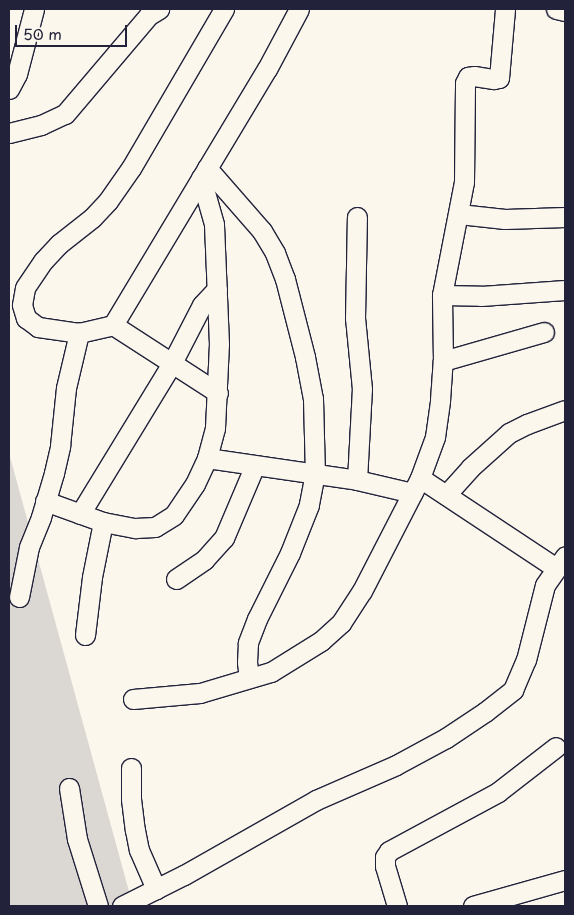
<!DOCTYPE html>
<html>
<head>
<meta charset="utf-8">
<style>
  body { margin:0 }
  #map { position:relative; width:574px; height:915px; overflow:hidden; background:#fbf7ec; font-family:"Playpen Sans",sans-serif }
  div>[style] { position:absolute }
  .green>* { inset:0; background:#dbd8d3 }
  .roads { filter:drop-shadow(1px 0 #22223b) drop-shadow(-1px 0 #22223b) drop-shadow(0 1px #22223b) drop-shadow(0 -1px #22223b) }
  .minor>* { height:19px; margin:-9.5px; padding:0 9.5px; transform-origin:9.5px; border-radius:9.5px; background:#fbf7ec }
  span { translate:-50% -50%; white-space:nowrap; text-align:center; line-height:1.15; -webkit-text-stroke:4px #fbf7ec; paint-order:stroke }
  .frame { position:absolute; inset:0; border:10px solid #22223b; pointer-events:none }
  .scale { position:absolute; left:15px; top:25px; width:112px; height:22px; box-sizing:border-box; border:2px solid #22223b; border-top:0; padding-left:6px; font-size:15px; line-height:18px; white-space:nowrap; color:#22223b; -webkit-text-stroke:4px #fbf7ec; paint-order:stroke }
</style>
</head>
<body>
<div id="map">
  <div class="green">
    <i style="clip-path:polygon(9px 453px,133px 906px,9px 906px)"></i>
  </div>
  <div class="roads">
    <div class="minor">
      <i style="left:224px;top:9px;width:184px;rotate:120.3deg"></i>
      <i style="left:131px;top:168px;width:40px;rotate:124.9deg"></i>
      <i style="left:108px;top:201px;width:23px;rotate:133deg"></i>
      <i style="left:92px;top:218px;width:42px;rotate:141.8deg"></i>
      <i style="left:59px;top:244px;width:23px;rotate:133deg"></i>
      <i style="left:43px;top:261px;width:32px;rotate:124deg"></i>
      <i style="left:25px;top:288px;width:17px;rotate:100deg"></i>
      <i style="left:22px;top:305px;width:14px;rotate:73deg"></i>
      <i style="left:26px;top:318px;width:15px;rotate:37deg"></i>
      <i style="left:38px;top:327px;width:41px;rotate:8.3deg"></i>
      <i style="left:79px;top:333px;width:35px;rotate:-13deg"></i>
      <i style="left:113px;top:325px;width:299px;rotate:-59deg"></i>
      <i style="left:267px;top:69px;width:68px;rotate:-61.9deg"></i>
      <i style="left:556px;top:9px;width:9px;rotate:13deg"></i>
      <i style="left:9px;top:89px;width:17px;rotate:-62deg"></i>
      <i style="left:17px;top:74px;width:67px;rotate:-75.3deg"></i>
      <i style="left:9px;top:133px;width:33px;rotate:-14deg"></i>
      <i style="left:41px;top:125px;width:26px;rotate:-25deg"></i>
      <i style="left:65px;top:114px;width:130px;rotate:-49.7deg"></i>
      <i style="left:149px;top:15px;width:12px;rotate:-31deg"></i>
      <i style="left:207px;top:168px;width:84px;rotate:48.9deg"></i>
      <i style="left:262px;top:231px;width:26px;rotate:59deg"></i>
      <i style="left:275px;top:253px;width:28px;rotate:69deg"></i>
      <i style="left:285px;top:279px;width:81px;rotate:75.6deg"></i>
      <i style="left:305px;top:357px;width:43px;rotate:79.2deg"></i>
      <i style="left:313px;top:399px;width:74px;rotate:88.5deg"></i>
      <i style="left:315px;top:473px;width:33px;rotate:101deg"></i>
      <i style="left:309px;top:505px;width:52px;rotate:111.6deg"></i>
      <i style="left:290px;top:553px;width:74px;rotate:116.6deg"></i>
      <i style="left:257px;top:619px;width:26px;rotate:111deg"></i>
      <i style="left:248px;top:643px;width:19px;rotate:93deg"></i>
      <i style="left:247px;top:662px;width:16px;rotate:83deg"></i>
      <i style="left:459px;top:214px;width:46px;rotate:6.2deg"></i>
      <i style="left:505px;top:219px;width:60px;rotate:-1.9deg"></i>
      <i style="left:442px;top:295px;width:115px;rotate:-79deg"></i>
      <i style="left:464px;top:182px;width:99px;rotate:-89.4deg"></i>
      <i style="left:465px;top:83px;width:7px;rotate:-63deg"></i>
      <i style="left:468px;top:77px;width:6px;rotate:-9deg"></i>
      <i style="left:474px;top:76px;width:20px;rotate:9deg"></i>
      <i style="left:494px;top:79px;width:5px;rotate:-11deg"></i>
      <i style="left:499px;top:78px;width:69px;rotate:-85deg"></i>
      <i style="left:113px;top:325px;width:125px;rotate:32.9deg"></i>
      <i style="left:443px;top:361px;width:105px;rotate:-16deg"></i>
      <i style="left:207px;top:458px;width:152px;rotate:8.3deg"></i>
      <i style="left:357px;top:480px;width:57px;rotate:13.1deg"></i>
      <i style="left:357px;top:480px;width:91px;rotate:-86.9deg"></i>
      <i style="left:362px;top:389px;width:71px;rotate:-95.6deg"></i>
      <i style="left:355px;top:318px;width:101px;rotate:-88.9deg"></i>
      <i style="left:446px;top:495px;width:36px;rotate:-48deg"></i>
      <i style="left:470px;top:468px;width:52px;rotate:-41.9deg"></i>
      <i style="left:509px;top:433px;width:20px;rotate:-27deg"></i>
      <i style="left:527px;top:424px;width:40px;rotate:-20.2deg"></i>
      <i style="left:45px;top:501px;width:62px;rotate:19.9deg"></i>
      <i style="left:103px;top:522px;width:33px;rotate:11deg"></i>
      <i style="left:135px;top:528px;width:20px;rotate:-3deg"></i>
      <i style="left:155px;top:527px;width:22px;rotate:-32deg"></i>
      <i style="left:174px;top:515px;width:37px;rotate:-56deg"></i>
      <i style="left:195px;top:484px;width:29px;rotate:-65deg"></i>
      <i style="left:207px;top:458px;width:31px;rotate:-75deg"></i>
      <i style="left:215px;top:428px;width:84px;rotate:-87.3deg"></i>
      <i style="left:219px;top:344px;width:120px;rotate:-92.4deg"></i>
      <i style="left:214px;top:224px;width:48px;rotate:-105.8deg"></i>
      <i style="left:80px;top:514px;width:177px;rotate:-58.6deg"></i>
      <i style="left:172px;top:363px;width:65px;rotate:-62.7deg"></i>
      <i style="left:202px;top:305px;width:22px;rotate:-47deg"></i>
      <i style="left:556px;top:568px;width:163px;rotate:-146.5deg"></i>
      <i style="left:420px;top:478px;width:44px;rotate:-69.9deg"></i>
      <i style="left:435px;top:437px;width:37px;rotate:-82deg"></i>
      <i style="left:440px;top:400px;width:39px;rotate:-86deg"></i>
      <i style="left:443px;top:361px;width:66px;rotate:-90.9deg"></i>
      <i style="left:442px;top:295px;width:39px;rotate:1deg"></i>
      <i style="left:481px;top:296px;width:84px;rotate:-4.1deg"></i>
      <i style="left:176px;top:579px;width:34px;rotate:-34deg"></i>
      <i style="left:204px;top:560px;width:30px;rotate:-48deg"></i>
      <i style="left:224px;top:538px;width:79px;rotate:-67deg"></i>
      <i style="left:19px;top:597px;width:51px;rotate:-78.7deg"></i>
      <i style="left:29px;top:547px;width:32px;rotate:-68deg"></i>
      <i style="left:41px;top:517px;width:46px;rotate:-73.5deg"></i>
      <i style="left:54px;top:473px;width:28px;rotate:-77deg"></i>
      <i style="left:60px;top:446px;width:58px;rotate:-84.1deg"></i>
      <i style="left:66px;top:388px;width:57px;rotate:-76.7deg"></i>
      <i style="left:85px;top:635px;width:58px;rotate:-83.1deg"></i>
      <i style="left:92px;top:577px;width:56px;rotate:-78.7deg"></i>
      <i style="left:133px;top:699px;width:67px;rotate:-5.1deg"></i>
      <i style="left:200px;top:693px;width:74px;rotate:-16.5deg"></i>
      <i style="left:271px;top:672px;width:59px;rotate:-31.8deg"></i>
      <i style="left:321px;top:641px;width:27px;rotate:-42deg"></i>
      <i style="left:341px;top:623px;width:38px;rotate:-57deg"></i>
      <i style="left:362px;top:591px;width:127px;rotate:-62.8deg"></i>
      <i style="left:131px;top:768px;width:31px;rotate:90deg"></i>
      <i style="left:131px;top:799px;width:31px;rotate:83deg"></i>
      <i style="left:135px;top:830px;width:20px;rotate:79deg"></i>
      <i style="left:139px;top:850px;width:43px;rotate:66.4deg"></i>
      <i style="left:69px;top:788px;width:52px;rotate:81.1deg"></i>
      <i style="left:77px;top:839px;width:70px;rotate:72.6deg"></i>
      <i style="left:122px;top:906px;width:69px;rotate:-26.6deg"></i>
      <i style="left:184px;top:875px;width:152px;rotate:-29.6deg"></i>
      <i style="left:316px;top:800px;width:87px;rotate:-23.6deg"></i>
      <i style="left:396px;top:765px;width:57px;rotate:-28.4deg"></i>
      <i style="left:446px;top:738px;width:47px;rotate:-33.7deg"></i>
      <i style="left:485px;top:712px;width:36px;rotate:-38deg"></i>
      <i style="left:513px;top:690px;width:33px;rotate:-67deg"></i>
      <i style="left:526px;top:660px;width:77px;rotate:-75.8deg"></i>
      <i style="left:545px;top:585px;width:35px;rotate:-55deg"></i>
      <i style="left:397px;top:906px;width:42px;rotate:-106.7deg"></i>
      <i style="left:385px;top:866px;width:9px;rotate:-90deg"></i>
      <i style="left:385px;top:857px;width:7px;rotate:-56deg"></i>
      <i style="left:389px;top:851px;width:124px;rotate:-28.4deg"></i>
      <i style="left:498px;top:792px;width:73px;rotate:-37.8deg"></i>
      <i style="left:473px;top:906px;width:96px;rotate:-15.8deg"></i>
    </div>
  </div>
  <div class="frame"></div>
  <div class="scale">50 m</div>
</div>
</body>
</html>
